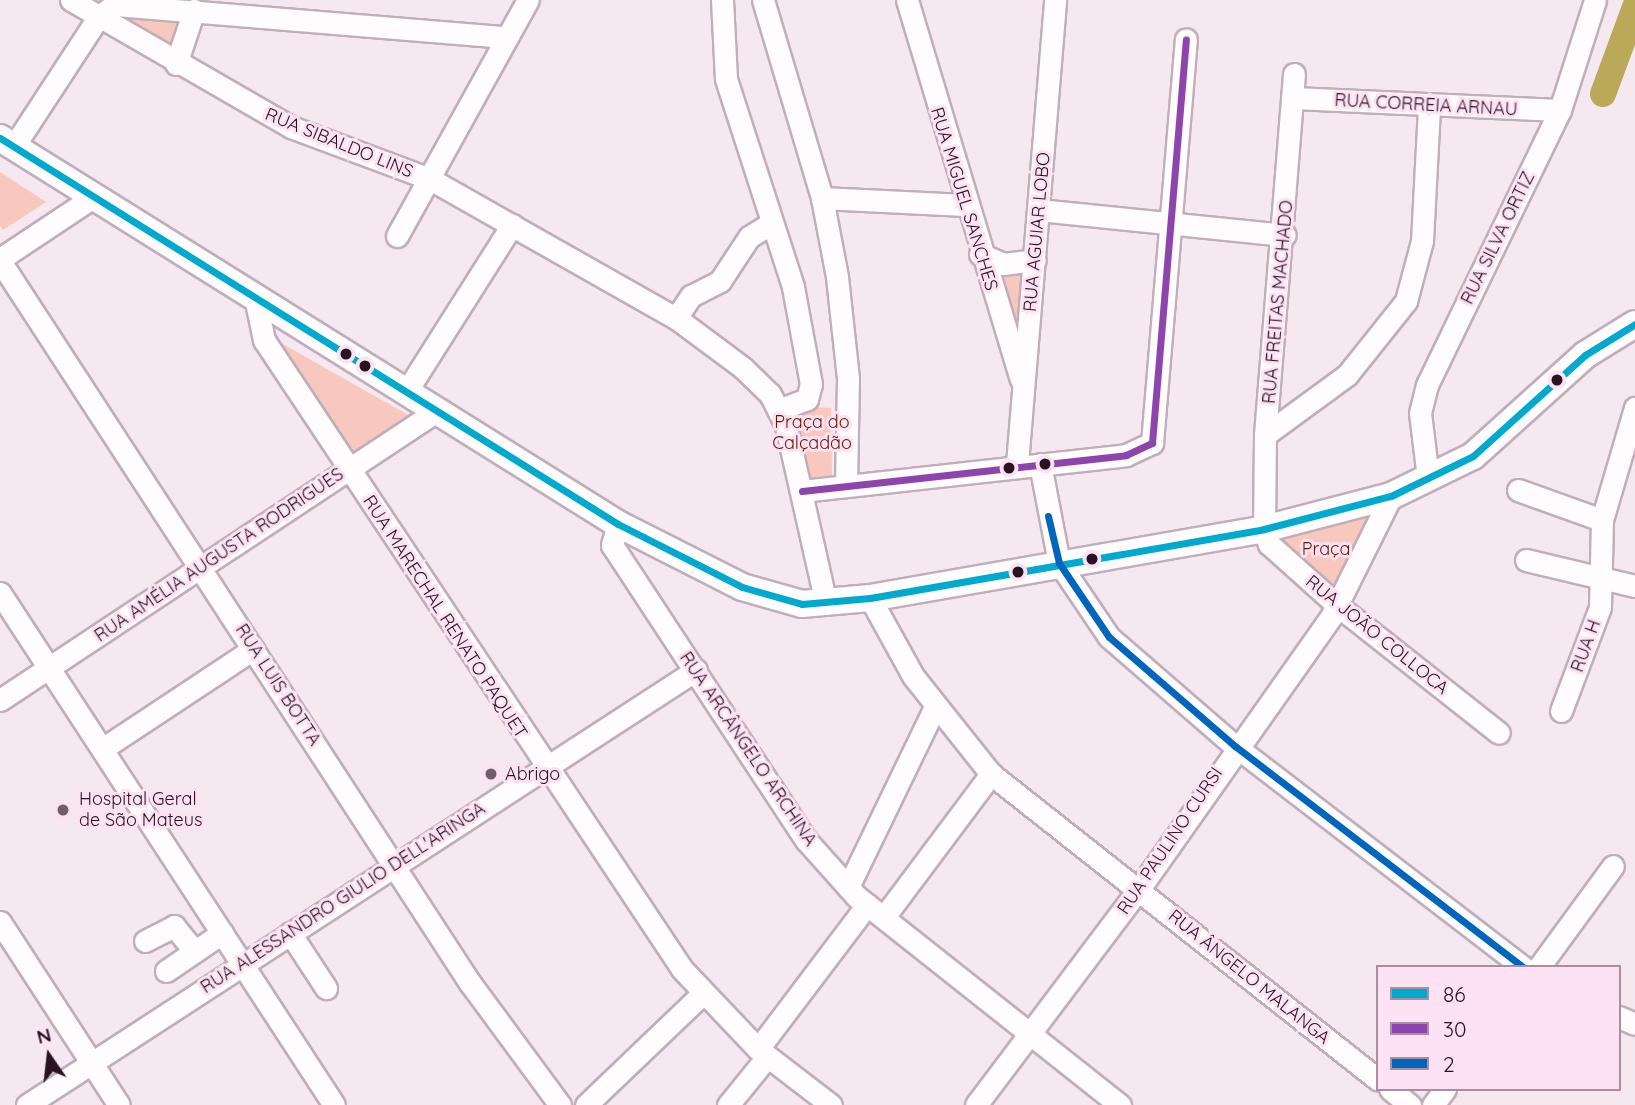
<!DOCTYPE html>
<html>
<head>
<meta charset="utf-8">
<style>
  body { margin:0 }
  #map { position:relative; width:1635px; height:1105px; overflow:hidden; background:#f6e8f1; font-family:Quicksand,sans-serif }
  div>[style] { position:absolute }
  .green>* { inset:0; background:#f8c7bd }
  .river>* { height:26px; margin:-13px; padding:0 13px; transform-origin:13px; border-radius:13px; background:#bba95a }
  .roads { filter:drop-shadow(2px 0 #c0aeba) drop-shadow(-2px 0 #c0aeba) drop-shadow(0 2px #c0aeba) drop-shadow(0 -2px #c0aeba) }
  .minor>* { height:21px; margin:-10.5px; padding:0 10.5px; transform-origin:10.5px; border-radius:10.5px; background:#fefcfd }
  .major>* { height:26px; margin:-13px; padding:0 13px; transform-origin:13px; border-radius:13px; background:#fefcfd }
  .bus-1>* { height:7px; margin:-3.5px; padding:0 3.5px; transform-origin:3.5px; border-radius:3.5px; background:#00a9ce }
  .bus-2>* { height:7px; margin:-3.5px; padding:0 3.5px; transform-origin:3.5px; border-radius:3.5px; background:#8e44ad }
  .bus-3>* { height:7px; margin:-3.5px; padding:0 3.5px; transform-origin:3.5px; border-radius:3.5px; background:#0065bd }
  .dots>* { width:19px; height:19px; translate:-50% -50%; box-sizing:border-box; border:4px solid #fce2f3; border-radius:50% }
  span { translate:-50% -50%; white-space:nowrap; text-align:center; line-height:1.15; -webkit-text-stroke:6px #fce2f3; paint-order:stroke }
  .street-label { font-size:18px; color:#281322 }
  .park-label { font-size:18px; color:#641900 }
  .poi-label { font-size:18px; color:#281322 }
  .left { translate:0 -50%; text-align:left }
  .legend { position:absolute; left:1376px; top:965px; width:245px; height:126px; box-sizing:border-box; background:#fce2f3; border:2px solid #a78f9f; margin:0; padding:9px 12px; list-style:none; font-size:21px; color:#281322 }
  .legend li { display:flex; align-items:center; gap:14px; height:35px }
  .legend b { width:35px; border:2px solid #a78f9f }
  .north { position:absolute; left:14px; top:1021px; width:70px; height:70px; -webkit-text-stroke:5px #fce2f3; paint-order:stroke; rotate:346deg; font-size:19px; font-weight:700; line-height:28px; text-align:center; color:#281322 }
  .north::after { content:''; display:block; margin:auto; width:24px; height:32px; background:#281322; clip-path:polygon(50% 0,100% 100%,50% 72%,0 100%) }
</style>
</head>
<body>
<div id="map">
  <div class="green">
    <i style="clip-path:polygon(136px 15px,185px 15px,168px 54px,123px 20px)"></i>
    <i style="clip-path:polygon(0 172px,46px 202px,3px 230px,0 226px)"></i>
    <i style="clip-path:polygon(1027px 264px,1020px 361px,989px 267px)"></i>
    <i style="clip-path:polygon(281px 343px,410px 416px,348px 456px)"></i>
    <i style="clip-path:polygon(810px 407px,831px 408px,832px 478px,802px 480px,789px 424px)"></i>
    <i style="clip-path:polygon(1375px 508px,1334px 595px,1272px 536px)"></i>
  </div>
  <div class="river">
    <i style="left:1603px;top:94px;width:93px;rotate:-69.8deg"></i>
  </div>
  <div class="roads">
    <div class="minor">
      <i style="left:71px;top:0;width:254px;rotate:30deg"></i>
      <i style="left:291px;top:127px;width:148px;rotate:20.5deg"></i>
      <i style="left:430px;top:179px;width:283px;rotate:29.5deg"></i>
      <i style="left:676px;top:318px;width:84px;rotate:36.7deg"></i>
      <i style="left:743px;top:368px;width:37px;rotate:44deg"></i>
      <i style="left:770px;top:394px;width:36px;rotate:63deg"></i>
      <i style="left:786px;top:426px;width:182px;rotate:77.3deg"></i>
      <i style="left:722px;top:0;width:79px;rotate:87.1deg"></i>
      <i style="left:726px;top:79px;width:219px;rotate:72.1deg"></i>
      <i style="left:793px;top:287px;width:99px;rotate:79.5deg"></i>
      <i style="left:811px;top:384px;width:16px;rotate:105deg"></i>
      <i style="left:807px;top:399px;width:31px;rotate:159deg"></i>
      <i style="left:763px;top:0;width:207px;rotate:73.4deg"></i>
      <i style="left:822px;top:198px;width:80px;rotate:79.2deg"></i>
      <i style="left:837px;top:277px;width:103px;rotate:83.8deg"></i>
      <i style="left:848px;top:379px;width:105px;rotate:91.1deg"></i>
      <i style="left:907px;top:0;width:396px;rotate:73.3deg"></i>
      <i style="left:176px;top:64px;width:57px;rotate:-71.6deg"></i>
      <i style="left:1294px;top:74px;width:362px;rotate:94.6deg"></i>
      <i style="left:1265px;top:435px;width:94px;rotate:90.6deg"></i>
      <i style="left:1264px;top:529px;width:16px;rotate:72deg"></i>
      <i style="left:1269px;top:544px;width:91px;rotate:41.9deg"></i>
      <i style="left:1337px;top:605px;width:206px;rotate:38.3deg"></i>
      <i style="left:1293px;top:98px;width:267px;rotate:2.6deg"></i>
      <i style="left:14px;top:146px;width:155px;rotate:-56.8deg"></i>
      <i style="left:99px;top:16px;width:19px;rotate:-36deg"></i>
      <i style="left:114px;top:5px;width:394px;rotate:4.7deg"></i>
      <i style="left:822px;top:198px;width:143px;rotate:2.8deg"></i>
      <i style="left:1039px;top:210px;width:247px;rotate:5.8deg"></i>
      <i style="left:397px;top:236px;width:270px;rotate:-61deg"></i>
      <i style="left:980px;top:254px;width:25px;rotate:23deg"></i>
      <i style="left:1003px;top:264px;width:32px;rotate:-7deg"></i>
      <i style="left:0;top:259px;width:114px;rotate:-33.6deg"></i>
      <i style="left:0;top:261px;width:862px;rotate:56.94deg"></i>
      <i style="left:470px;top:983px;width:152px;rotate:53.6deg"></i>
      <i style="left:255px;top:297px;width:44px;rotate:78.2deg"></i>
      <i style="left:264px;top:340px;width:755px;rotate:56.39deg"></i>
      <i style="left:682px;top:969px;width:110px;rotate:46.5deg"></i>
      <i style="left:758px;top:1049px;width:92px;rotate:37.5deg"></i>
      <i style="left:676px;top:318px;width:27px;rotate:-56deg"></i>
      <i style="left:691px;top:296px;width:33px;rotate:-27deg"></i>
      <i style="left:720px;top:281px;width:53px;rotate:-56.6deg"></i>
      <i style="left:749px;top:237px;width:25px;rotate:-32deg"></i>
      <i style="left:406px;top:392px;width:198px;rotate:-57.6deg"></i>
      <i style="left:1265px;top:435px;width:102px;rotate:-36.2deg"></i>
      <i style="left:1347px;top:375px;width:95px;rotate:-51.4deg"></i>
      <i style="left:1406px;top:301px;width:62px;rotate:-75.1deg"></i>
      <i style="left:1422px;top:241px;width:133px;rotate:-87deg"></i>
      <i style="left:1017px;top:464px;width:466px;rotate:-85.3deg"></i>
      <i style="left:1040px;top:464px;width:101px;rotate:79.1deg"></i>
      <i style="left:1059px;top:563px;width:89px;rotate:56deg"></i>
      <i style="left:1109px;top:637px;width:167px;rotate:40.9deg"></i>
      <i style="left:1235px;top:746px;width:363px;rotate:37.5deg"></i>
      <i style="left:1428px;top:478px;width:65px;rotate:-97deg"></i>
      <i style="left:1420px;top:413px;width:29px;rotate:-76deg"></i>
      <i style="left:1427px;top:385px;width:305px;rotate:-64.2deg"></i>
      <i style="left:1560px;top:110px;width:115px;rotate:-72.3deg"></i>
      <i style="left:1518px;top:490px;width:89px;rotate:19.7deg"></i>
      <i style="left:802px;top:491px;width:326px;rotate:-6.3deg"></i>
      <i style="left:1126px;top:455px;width:29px;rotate:-25deg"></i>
      <i style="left:1152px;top:443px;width:405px;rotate:-85.2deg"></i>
      <i style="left:618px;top:524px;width:22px;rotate:106deg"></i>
      <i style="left:612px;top:545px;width:353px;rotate:56.7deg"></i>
      <i style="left:806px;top:840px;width:75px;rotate:48.2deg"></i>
      <i style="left:856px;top:896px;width:337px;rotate:38.4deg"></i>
      <i style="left:1526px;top:560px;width:112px;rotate:13.4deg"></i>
      <i style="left:0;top:593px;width:611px;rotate:56.88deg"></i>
      <i style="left:870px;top:598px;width:89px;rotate:61.1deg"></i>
      <i style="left:913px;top:676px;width:125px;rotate:51.5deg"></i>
      <i style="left:991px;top:774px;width:493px;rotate:38.3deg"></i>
      <i style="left:0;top:700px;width:525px;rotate:-33.51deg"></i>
      <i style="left:1561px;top:711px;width:111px;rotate:-69.4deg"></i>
      <i style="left:1600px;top:607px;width:87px;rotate:-88.7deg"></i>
      <i style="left:1602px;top:520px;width:117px;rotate:-73.6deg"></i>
      <i style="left:102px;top:749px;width:181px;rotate:-33.5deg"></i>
      <i style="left:848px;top:887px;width:200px;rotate:-64.2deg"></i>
      <i style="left:884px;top:917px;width:179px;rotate:-53.2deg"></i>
      <i style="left:0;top:922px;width:218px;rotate:57deg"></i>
      <i style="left:290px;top:933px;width:66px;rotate:56.8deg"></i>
      <i style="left:145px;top:941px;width:33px;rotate:-27deg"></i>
      <i style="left:174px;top:926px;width:32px;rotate:51deg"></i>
      <i style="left:1539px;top:967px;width:125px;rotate:-53.8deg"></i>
      <i style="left:166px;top:971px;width:68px;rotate:-34.2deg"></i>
      <i style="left:1619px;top:1017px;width:17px;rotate:24deg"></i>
      <i style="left:758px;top:1049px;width:181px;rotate:-52.9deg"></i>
      <i style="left:1390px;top:1089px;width:26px;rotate:39deg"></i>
      <i style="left:27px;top:1105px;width:798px;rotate:-33.03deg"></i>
      <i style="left:586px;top:1105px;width:159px;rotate:-43.7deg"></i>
      <i style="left:728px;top:1105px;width:62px;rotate:-50.9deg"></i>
      <i style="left:976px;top:1105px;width:271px;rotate:-53deg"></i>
      <i style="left:1139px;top:889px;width:335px;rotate:-54.8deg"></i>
      <i style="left:1332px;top:615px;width:133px;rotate:-63.6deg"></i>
      <i style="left:1433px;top:1105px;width:20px;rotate:-53deg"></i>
    </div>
    <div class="major">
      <i style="left:0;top:138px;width:729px;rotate:31.99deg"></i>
      <i style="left:618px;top:524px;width:139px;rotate:26.9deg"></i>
      <i style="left:742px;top:587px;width:62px;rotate:15.8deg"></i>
      <i style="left:802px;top:604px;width:68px;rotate:-5deg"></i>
      <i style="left:870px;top:598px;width:400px;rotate:-9.9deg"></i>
      <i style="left:1264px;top:529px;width:131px;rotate:-14.6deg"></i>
      <i style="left:1391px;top:496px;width:91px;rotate:-26deg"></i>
      <i style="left:1473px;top:456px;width:151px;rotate:-42deg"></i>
      <i style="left:1585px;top:355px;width:59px;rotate:-31.8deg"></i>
    </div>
  </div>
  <div class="bus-1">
    <i style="left:0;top:138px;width:729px;rotate:31.99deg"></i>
    <i style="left:618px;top:524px;width:139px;rotate:26.9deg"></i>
    <i style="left:742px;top:587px;width:62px;rotate:15.8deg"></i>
    <i style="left:802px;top:604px;width:68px;rotate:-5deg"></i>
    <i style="left:870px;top:598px;width:400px;rotate:-9.9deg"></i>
    <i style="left:1264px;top:529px;width:131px;rotate:-14.6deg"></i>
    <i style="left:1391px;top:496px;width:91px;rotate:-26deg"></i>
    <i style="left:1473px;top:456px;width:151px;rotate:-42deg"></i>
    <i style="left:1585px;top:355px;width:59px;rotate:-31.8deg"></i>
  </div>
  <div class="bus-2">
    <i style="left:802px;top:491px;width:326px;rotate:-6.3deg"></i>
    <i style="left:1126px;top:455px;width:29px;rotate:-25deg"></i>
    <i style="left:1152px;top:443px;width:405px;rotate:-85.2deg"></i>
  </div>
  <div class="bus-3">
    <i style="left:1048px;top:516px;width:48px;rotate:76.8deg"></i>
    <i style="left:1059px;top:563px;width:89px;rotate:56deg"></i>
    <i style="left:1109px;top:637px;width:167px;rotate:40.9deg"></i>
    <i style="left:1235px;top:746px;width:363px;rotate:37.5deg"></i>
  </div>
  <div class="dots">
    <i style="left:346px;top:354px;background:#281322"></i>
    <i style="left:365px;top:366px;background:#281322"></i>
    <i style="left:1557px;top:380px;background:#281322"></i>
    <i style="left:1045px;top:464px;background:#281322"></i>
    <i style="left:1009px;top:468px;background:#281322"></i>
    <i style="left:1092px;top:559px;background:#281322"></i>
    <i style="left:1018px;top:572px;background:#281322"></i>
    <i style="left:491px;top:774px;background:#705e6a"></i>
    <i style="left:63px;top:810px;background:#705e6a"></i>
  </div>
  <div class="street-label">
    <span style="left:1426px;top:105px;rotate:3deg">RUA CORREIA ARNAU</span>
    <span style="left:339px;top:143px;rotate:22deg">RUA SIBALDO LINS</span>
    <span style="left:964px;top:199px;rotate:73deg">RUA MIGUEL SANCHES</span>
    <span style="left:1037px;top:232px;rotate:-85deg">RUA AGUIAR LOBO</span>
    <span style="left:1498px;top:238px;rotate:-64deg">RUA SILVA ORTIZ</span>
    <span style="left:1278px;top:302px;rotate:-85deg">RUA FREITAS MACHADO</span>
    <span style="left:219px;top:555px;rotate:-34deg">RUA AMÉLIA AUGUSTA RODRIGUES</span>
    <span style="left:445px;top:617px;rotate:57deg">RUA MARECHAL RENATO PAQUET</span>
    <span style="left:1377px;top:635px;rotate:39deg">RUA JOÃO COLLOCA</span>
    <span style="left:1586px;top:646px;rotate:-70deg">RUA H</span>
    <span style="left:278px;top:685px;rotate:57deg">RUA LUIS BOTTA</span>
    <span style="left:748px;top:749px;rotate:56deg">RUA ARCÂNGELO ARCHINA</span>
    <span style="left:1170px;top:841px;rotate:-56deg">RUA PAULINO CURSI</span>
    <span style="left:343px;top:898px;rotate:-33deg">RUA ALESSANDRO GIULIO DELL'ARINGA</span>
    <span style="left:1249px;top:977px;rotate:39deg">RUA ÂNGELO MALANGA</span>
  </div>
  <div class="park-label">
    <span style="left:812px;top:433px">Praça do<br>Calçadão</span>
    <span style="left:1326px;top:549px">Praça</span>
  </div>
  <div class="poi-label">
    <span class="left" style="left:505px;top:774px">Abrigo</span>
    <span class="left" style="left:79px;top:810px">Hospital Geral<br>de São Mateus</span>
  </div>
  <ul class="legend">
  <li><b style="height:9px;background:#00a9ce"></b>86</li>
  <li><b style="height:9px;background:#8e44ad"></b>30</li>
  <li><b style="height:9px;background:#0065bd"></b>2</li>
  </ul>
  <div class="north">N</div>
</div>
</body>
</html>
